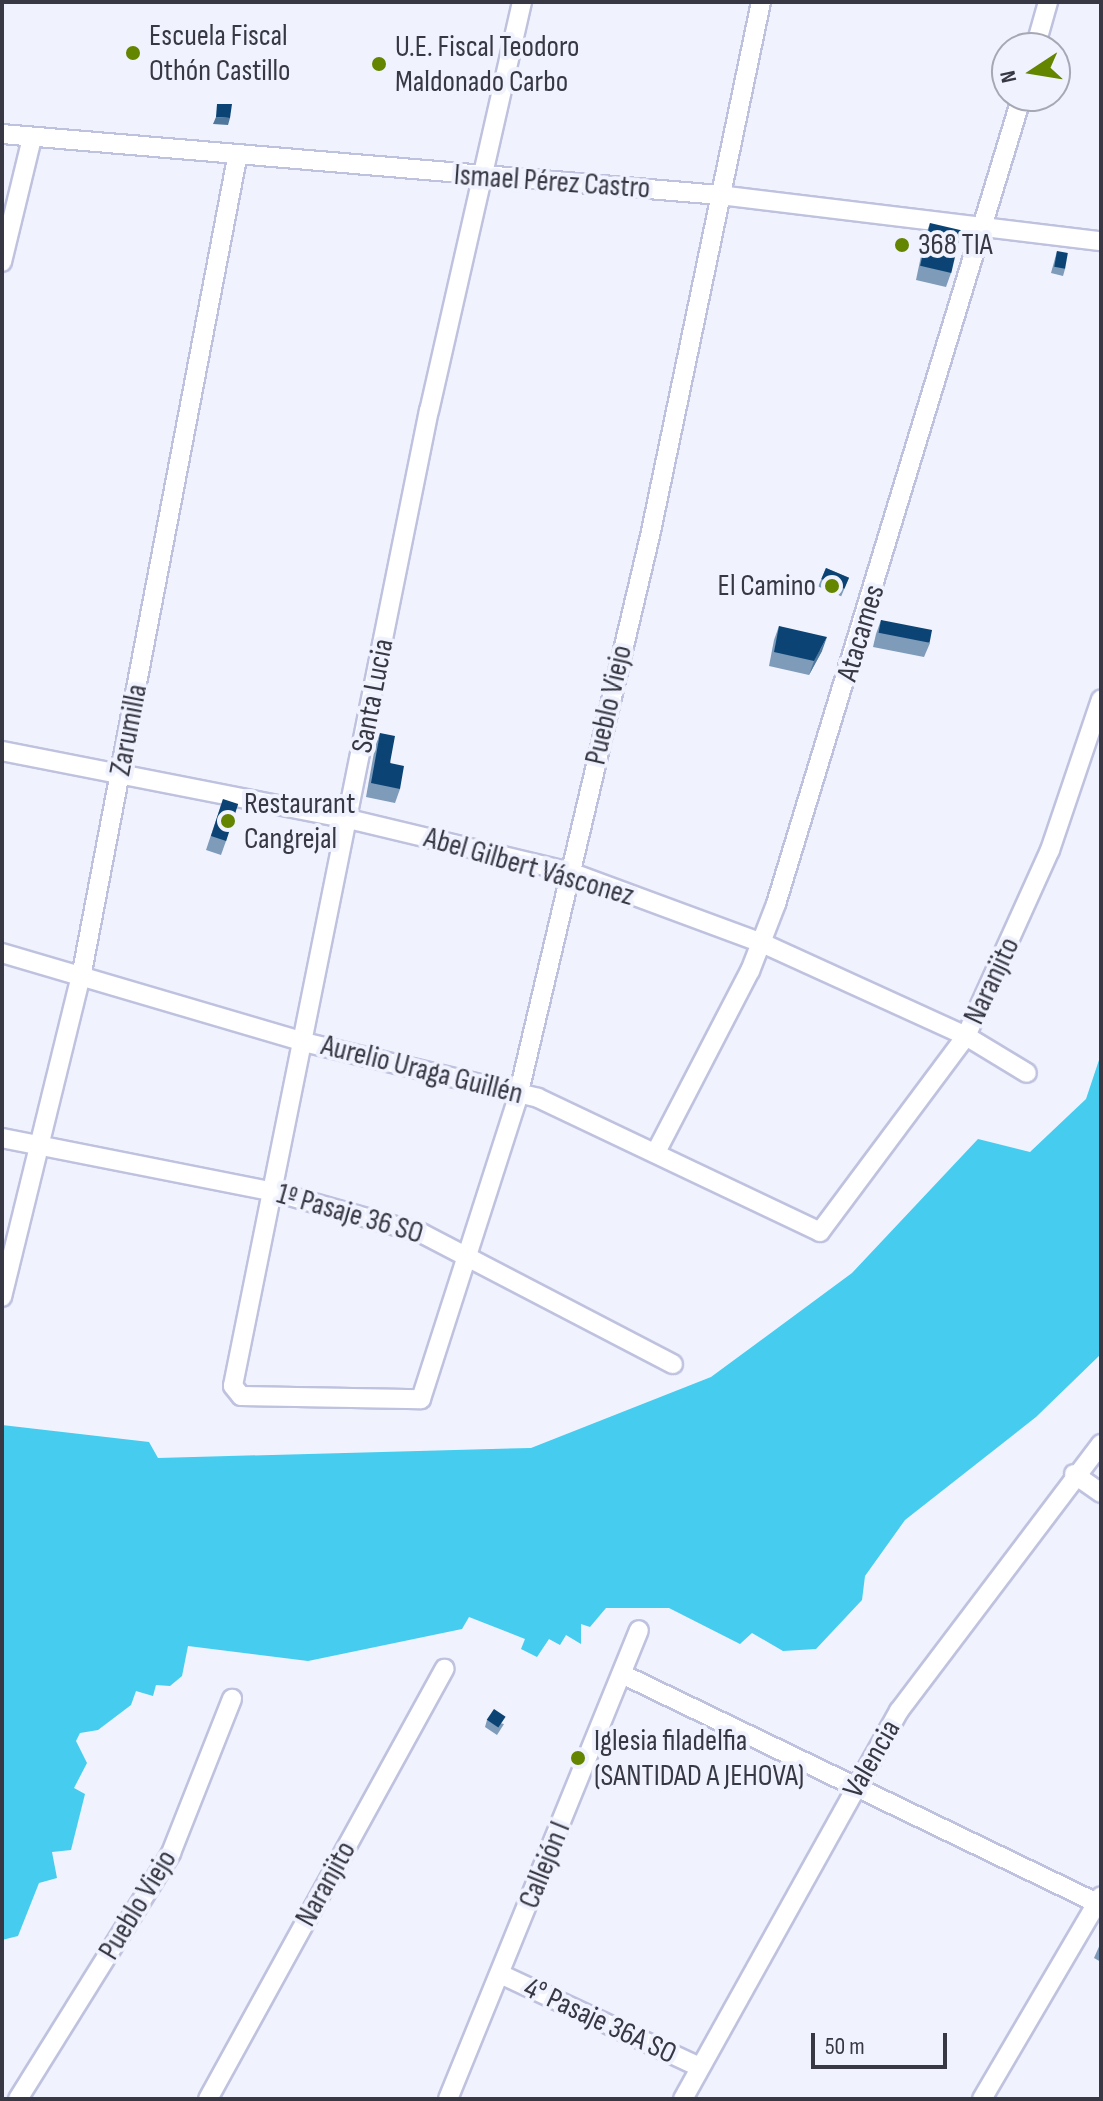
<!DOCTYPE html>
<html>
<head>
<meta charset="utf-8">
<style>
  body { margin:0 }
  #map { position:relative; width:1103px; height:2101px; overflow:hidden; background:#f0f2fe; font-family:"Sofia Sans Condensed",sans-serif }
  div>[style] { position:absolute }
  .water>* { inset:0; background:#45ccee }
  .roads { filter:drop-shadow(2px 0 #bfc2df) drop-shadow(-2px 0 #bfc2df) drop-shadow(0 2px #bfc2df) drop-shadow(0 -2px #bfc2df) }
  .street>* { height:18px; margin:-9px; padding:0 9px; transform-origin:9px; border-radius:9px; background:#fff }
  .wall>* { inset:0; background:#7e9bb9; transform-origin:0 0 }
  .shaded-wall>* { inset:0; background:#50789d }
  .building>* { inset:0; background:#0b4474; transform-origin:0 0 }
  .dots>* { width:22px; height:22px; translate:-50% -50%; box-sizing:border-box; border:4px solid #f0f2fe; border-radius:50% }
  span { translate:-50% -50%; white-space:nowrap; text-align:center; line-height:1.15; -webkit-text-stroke:8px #f0f2fe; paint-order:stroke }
  .poi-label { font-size:30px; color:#373844 }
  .left { translate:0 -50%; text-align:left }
  .right { translate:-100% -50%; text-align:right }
  .street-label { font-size:30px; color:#373844 }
  .frame { position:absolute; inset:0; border:4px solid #373844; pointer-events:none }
  .north { position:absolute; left:991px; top:32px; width:80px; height:80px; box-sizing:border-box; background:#f0f2fe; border:2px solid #a6a8b4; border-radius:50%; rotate:258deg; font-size:22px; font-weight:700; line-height:32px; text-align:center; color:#373844 }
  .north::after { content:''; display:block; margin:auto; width:28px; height:36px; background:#648500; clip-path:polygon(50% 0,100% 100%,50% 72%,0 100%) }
  .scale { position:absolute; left:811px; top:2033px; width:136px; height:36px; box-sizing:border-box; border:4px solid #373844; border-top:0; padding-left:10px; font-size:24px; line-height:28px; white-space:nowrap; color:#373844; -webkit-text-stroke:6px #f0f2fe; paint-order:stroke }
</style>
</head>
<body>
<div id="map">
  <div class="water">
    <i style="clip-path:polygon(1101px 1054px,1101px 1354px,1036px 1417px,905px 1520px,865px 1576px,862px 1600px,816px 1649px,783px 1651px,752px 1633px,740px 1644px,669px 1608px,606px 1608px,590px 1627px,581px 1624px,581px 1644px,566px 1635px,560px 1645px,549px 1639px,537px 1657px,521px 1649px,525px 1639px,469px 1617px,462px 1629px,308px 1661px,188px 1646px,182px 1676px,170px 1686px,156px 1685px,153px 1696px,136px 1691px,131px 1705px,98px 1730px,80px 1733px,76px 1741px,87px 1763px,74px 1788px,85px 1794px,71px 1850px,52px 1852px,57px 1878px,39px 1883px,18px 1936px,2px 1940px,2px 1425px,149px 1442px,158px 1458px,531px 1448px,711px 1377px,852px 1273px,978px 1139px,1030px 1152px,1086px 1099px)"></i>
  </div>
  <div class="roads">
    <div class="street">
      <i style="left:522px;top:2px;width:418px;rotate:102.8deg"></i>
      <i style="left:429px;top:410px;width:995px;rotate:101.36deg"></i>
      <i style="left:233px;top:1386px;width:13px;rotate:51deg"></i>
      <i style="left:241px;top:1396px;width:180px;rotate:1deg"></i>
      <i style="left:421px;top:1399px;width:318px;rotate:-72.2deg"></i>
      <i style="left:518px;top:1096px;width:575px;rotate:-76.74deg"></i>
      <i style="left:650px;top:536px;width:545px;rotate:-78.26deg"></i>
      <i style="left:1035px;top:48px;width:48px;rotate:-74.2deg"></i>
      <i style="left:2px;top:134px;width:720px;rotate:4.86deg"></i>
      <i style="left:719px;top:195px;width:385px;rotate:6.9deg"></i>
      <i style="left:2px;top:262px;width:128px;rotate:-76.4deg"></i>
      <i style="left:2px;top:751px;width:354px;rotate:11.1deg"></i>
      <i style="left:349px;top:819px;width:227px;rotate:13.5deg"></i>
      <i style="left:570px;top:872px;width:205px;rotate:20.3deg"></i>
      <i style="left:762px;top:943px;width:224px;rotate:24.5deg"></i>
      <i style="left:966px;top:1036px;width:71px;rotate:31.2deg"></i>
      <i style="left:2px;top:953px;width:319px;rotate:16.4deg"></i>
      <i style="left:308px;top:1043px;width:236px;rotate:13.4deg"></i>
      <i style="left:538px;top:1098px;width:312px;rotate:25.4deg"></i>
      <i style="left:820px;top:1232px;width:244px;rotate:-53.3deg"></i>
      <i style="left:966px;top:1036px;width:204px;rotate:-65.7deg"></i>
      <i style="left:1050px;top:850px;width:159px;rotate:-71.3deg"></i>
      <i style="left:2px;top:1138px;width:278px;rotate:11.2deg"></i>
      <i style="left:275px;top:1192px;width:152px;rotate:15.7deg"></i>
      <i style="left:421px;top:1233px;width:284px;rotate:27.5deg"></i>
      <i style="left:656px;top:1152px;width:204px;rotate:-62.6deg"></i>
      <i style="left:750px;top:971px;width:72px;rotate:-68.8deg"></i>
      <i style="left:776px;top:904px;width:845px;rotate:-73.07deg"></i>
      <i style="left:2px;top:1297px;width:335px;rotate:-76.2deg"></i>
      <i style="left:82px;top:972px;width:829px;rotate:-79.22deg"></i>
      <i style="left:1074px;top:1474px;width:33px;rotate:35deg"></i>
      <i style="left:624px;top:1675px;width:525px;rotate:25.74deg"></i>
      <i style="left:500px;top:1974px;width:220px;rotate:25deg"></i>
      <i style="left:18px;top:2099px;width:290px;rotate:-58.1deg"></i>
      <i style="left:171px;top:1853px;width:166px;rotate:-68.4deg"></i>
      <i style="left:208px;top:2099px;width:491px;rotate:-61.2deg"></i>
      <i style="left:448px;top:2099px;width:506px;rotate:-67.84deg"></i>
      <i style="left:683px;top:2099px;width:444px;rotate:-60.9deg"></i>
      <i style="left:899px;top:1711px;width:335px;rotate:-52.9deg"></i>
      <i style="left:982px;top:2099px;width:235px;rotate:-59.6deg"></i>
    </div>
  </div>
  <div class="wall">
    <i style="clip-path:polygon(930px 223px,951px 273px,946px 287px,916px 280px,925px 237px)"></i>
    <i style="clip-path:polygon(1057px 251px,1065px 269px,1063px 276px,1051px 273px)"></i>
    <i style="left:826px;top:568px;width:25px;height:20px;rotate:23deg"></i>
    <i style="clip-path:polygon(881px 620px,930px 643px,924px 657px,873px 647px,876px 634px)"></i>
    <i style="clip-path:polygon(779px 626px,822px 651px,809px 675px,769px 666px,774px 640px)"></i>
    <i style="clip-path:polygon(380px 733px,400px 789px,395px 803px,366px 797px,375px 747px)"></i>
    <i style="clip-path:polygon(223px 799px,226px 841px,221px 855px,206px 850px)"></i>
    <i style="clip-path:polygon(487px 1720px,504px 1724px,497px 1735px,485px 1727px)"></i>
    <i style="clip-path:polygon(1101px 1942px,1101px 1962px,1094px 1958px)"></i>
  </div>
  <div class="shaded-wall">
    <i style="clip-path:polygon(216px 117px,230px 118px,228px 125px,213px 124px)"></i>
    <i style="clip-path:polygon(827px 637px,822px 651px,809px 675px,814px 661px)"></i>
  </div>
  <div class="building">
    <i style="clip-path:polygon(217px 104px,232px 104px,230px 118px,216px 117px)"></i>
    <i style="left:930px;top:223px;width:32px;height:44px;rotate:13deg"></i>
    <i style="left:1057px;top:251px;width:11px;height:16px;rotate:10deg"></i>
    <i style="left:826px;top:568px;width:25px;height:12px;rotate:23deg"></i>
    <i style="left:881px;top:620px;width:52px;height:13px;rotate:11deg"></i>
    <i style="clip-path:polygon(779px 626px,827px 637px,814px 661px,774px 652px)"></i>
    <i style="clip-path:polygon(380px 733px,395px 736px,390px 763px,404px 766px,400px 789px,371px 783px)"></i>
    <i style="left:223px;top:799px;width:16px;height:39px;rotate:18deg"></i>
    <i style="left:494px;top:1709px;width:14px;height:13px;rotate:34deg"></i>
  </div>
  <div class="dots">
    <i style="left:133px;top:53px;background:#648500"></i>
    <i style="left:379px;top:64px;background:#648500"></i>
    <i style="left:902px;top:245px;background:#648500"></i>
    <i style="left:832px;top:586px;background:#648500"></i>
    <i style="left:228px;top:821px;background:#648500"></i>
    <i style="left:578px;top:1758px;background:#648500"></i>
  </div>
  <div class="poi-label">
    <span class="left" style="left:149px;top:53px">Escuela Fiscal<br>Othón Castillo</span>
    <span class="left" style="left:395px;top:64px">U.E. Fiscal Teodoro<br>Maldonado Carbo</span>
    <span class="left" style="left:918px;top:245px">368 TIA</span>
    <span class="right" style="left:816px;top:586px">El Camino</span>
    <span class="left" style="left:244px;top:821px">Restaurant<br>Cangrejal</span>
    <span class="left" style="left:594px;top:1758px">Iglesia filadelfia<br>(SANTIDAD A JEHOVA)</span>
  </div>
  <div class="street-label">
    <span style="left:552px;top:182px;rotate:4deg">Ismael Pérez Castro</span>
    <span style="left:861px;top:633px;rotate:-73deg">Atacames</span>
    <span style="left:373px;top:696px;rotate:-79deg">Santa Lucia</span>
    <span style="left:609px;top:705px;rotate:-77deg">Pueblo Viejo</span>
    <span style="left:129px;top:730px;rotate:-79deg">Zarumilla</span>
    <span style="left:529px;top:867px;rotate:16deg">Abel Gilbert Vásconez</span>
    <span style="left:992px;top:981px;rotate:-65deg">Naranjito</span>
    <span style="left:422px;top:1070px;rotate:14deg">Aurelio Uraga Guillén</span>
    <span style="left:350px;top:1214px;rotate:16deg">1º Pasaje 36 SO</span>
    <span style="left:872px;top:1759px;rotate:-60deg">Valencia</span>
    <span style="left:545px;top:1865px;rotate:-68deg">Callejón I</span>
    <span style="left:326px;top:1884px;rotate:-61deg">Naranjito</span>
    <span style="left:138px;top:1905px;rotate:-59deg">Pueblo Viejo</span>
    <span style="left:600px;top:2021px;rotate:25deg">4° Pasaje 36A SO</span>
  </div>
  <div class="frame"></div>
  <div class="north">N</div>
  <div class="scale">50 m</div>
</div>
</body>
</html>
